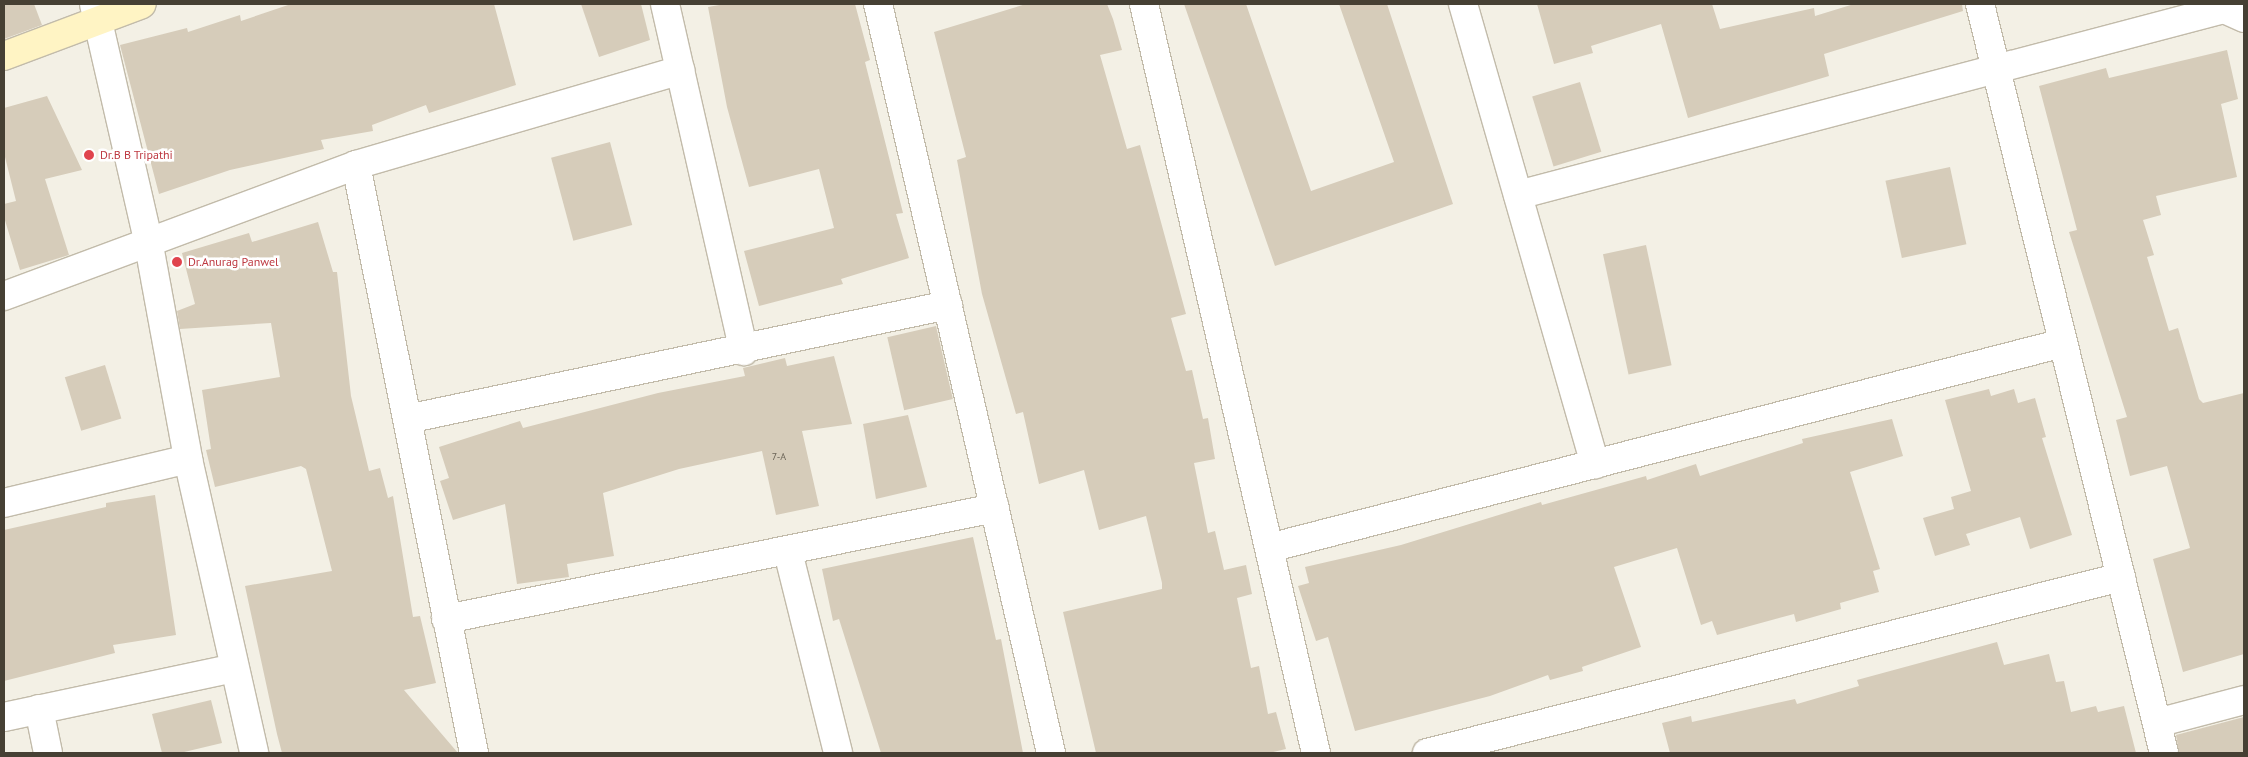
<!DOCTYPE html>
<html>
<head>
<meta charset="utf-8">
<style>
  body { margin:0 }
  #map { position:relative; width:2248px; height:757px; overflow:hidden; background:#f3f0e5; font-family:"PT Sans",sans-serif }
  div>[style] { position:absolute }
  .building>* { inset:0; background:#d6ccba; transform-origin:0 0 }
  .roads { filter:drop-shadow(1px 0 #c2bbaa) drop-shadow(-1px 0 #c2bbaa) drop-shadow(0 1px #c2bbaa) drop-shadow(0 -1px #c2bbaa) }
  .street>* { height:28px; margin:-14px; padding:0 14px; transform-origin:14px; border-radius:14px; background:#fff }
  .secondary>* { height:28px; margin:-14px; padding:0 14px; transform-origin:14px; border-radius:14px; background:#fff4c4 }
  .dots>* { width:14px; height:14px; translate:-50% -50%; box-sizing:border-box; border:2px solid #fff; border-radius:50% }
  span { translate:-50% -50%; white-space:nowrap; text-align:center; line-height:1.15; -webkit-text-stroke:5px #fff; paint-order:stroke }
  .number-label { font-size:10px; color:#6a6356 }
  .number-label span { -webkit-text-stroke-width:0 }
  .health-label { font-size:12px; color:#be3a42 }
  .left { translate:0 -50%; text-align:left }
  .frame { position:absolute; inset:0; border:5px solid #464034; pointer-events:none }
</style>
</head>
<body>
<div id="map">
  <div class="building">
    <i style="clip-path:polygon(4px 4px,34px 4px,42px 25px,4px 39px)"></i>
    <i style="clip-path:polygon(291px 4px,494px 4px,516px 85px,429px 113px,426px 105px,372px 125px,373px 131px,321px 140px,324px 149px,230px 170px,159px 194px,120px 45px,187px 28px,188px 32px,240px 15px,241px 21px)"></i>
    <i style="clip-path:polygon(581px 4px,641px 4px,650px 40px,599px 57px)"></i>
    <i style="clip-path:polygon(725px 4px,855px 4px,870px 60px,865px 62px,903px 213px,896px 214px,909px 258px,841px 279px,843px 284px,759px 306px,744px 251px,834px 228px,819px 169px,749px 187px,727px 107px,708px 7px)"></i>
    <i style="clip-path:polygon(1026px 4px,1107px 4px,1113px 19px,1122px 50px,1100px 55px,1127px 149px,1140px 145px,1186px 314px,1171px 318px,1186px 371px,1192px 370px,1203px 419px,1208px 418px,1215px 459px,1194px 463px,1208px 533px,1215px 531px,1224px 570px,1246px 565px,1252px 594px,1237px 598px,1251px 668px,1259px 666px,1268px 714px,1276px 712px,1286px 749px,1269px 753px,1096px 753px,1063px 612px,1162px 589px,1162px 583px,1146px 516px,1099px 530px,1084px 470px,1039px 484px,1023px 412px,1016px 414px,982px 294px,957px 160px,966px 157px,934px 32px)"></i>
    <i style="clip-path:polygon(1184px 4px,1246px 4px,1311px 191px,1394px 162px,1339px 4px,1387px 4px,1453px 204px,1275px 266px)"></i>
    <i style="clip-path:polygon(1537px 4px,1712px 4px,1720px 29px,1814px 8px,1815px 16px,1854px 4px,1962px 4px,1963px 11px,1824px 54px,1829px 76px,1688px 118px,1661px 24px,1591px 46px,1593px 53px,1554px 64px)"></i>
    <i style="clip-path:polygon(2227px 50px,2238px 99px,2221px 104px,2237px 177px,2156px 196px,2161px 215px,2143px 220px,2154px 255px,2147px 257px,2169px 331px,2178px 328px,2199px 399px,2203px 403px,2244px 393px,2244px 654px,2183px 672px,2153px 559px,2190px 548px,2167px 466px,2130px 476px,2116px 420px,2127px 417px,2069px 232px,2077px 230px,2039px 86px,2106px 68px,2109px 78px)"></i>
    <i style="left:1580px;top:82px;width:73px;height:50px;rotate:73deg"></i>
    <i style="clip-path:polygon(47px 96px,82px 170px,45px 179px,69px 255px,20px 270px,4px 217px,4px 204px,16px 201px,4px 153px,4px 108px)"></i>
    <i style="left:610px;top:142px;width:86px;height:61px;rotate:75deg"></i>
    <i style="left:1950px;top:167px;width:79px;height:66px;rotate:78deg"></i>
    <i style="clip-path:polygon(318px 222px,333px 272px,337px 272px,351px 396px,369px 471px,380px 468px,388px 498px,393px 496px,413px 617px,420px 616px,436px 683px,404px 690px,458px 753px,282px 753px,277px 734px,245px 586px,332px 571px,306px 469px,301px 466px,215px 487px,206px 450px,211px 449px,202px 390px,280px 377px,271px 323px,180px 329px,177px 311px,195px 304px,182px 253px,249px 233px,252px 242px)"></i>
    <i style="left:1646px;top:245px;width:123px;height:44px;rotate:78deg"></i>
    <i style="left:936px;top:326px;width:75px;height:50px;rotate:77deg"></i>
    <i style="clip-path:polygon(834px 356px,852px 424px,802px 431px,819px 506px,776px 515px,762px 451px,679px 469px,603px 493px,614px 556px,567px 564px,569px 577px,517px 584px,505px 504px,453px 520px,440px 481px,449px 478px,439px 447px,520px 421px,523px 428px,658px 393px,745px 376px,743px 368px,785px 358px,787px 366px)"></i>
    <i style="left:105px;top:365px;width:56px;height:42px;rotate:73deg"></i>
    <i style="clip-path:polygon(1989px 389px,1991px 396px,2014px 389px,2018px 403px,2035px 398px,2046px 437px,2042px 438px,2072px 535px,2030px 549px,2020px 517px,1966px 534px,1970px 545px,1935px 556px,1923px 518px,1954px 509px,1951px 497px,1971px 491px,1945px 400px)"></i>
    <i style="clip-path:polygon(908px 415px,927px 487px,876px 499px,863px 424px)"></i>
    <i style="clip-path:polygon(1892px 419px,1903px 456px,1850px 472px,1880px 569px,1873px 571px,1879px 592px,1840px 603px,1841px 609px,1796px 622px,1794px 614px,1717px 635px,1712px 621px,1701px 625px,1677px 548px,1614px 567px,1641px 647px,1582px 667px,1583px 671px,1550px 680px,1548px 675px,1490px 696px,1355px 731px,1328px 637px,1316px 641px,1298px 586px,1309px 583px,1305px 567px,1401px 545px,1541px 502px,1542px 505px,1646px 476px,1647px 480px,1696px 464px,1700px 476px,1803px 443px,1802px 439px)"></i>
    <i style="clip-path:polygon(155px 495px,176px 635px,113px 645px,115px 653px,4px 681px,4px 530px,106px 507px,106px 503px)"></i>
    <i style="clip-path:polygon(973px 537px,996px 640px,1001px 639px,1023px 753px,881px 753px,839px 619px,833px 621px,822px 569px)"></i>
    <i style="clip-path:polygon(1997px 642px,2004px 665px,2049px 654px,2056px 682px,2064px 681px,2071px 712px,2096px 706px,2098px 712px,2124px 706px,2136px 753px,1670px 753px,1662px 723px,1691px 716px,1692px 722px,1795px 699px,1797px 704px,1859px 686px,1857px 680px)"></i>
    <i style="clip-path:polygon(211px 700px,222px 743px,180px 753px,162px 753px,152px 714px)"></i>
    <i style="clip-path:polygon(2244px 717px,2244px 753px,2179px 753px,2176px 735px)"></i>
  </div>
  <div class="roads">
    <div class="street">
      <i style="left:94px;top:4px;width:242px;rotate:77.1deg"></i>
      <i style="left:148px;top:240px;width:223px;rotate:79.6deg"></i>
      <i style="left:188px;top:459px;width:301px;rotate:77.3deg"></i>
      <i style="left:665px;top:4px;width:356px;rotate:77.2deg"></i>
      <i style="left:878px;top:4px;width:769px;rotate:76.99deg"></i>
      <i style="left:1144px;top:4px;width:768px;rotate:77.07deg"></i>
      <i style="left:1463px;top:4px;width:479px;rotate:74deg"></i>
      <i style="left:1980px;top:4px;width:771px;rotate:76.2deg"></i>
      <i style="left:356px;top:165px;width:600px;rotate:78.65deg"></i>
      <i style="left:1518px;top:195px;width:730px;rotate:-14.76deg"></i>
      <i style="left:2224px;top:9px;width:22px;rotate:24deg"></i>
      <i style="left:4px;top:296px;width:376px;rotate:-20.4deg"></i>
      <i style="left:356px;top:165px;width:338px;rotate:-16.3deg"></i>
      <i style="left:407px;top:419px;width:553px;rotate:-11.9deg"></i>
      <i style="left:4px;top:503px;width:189px;rotate:-13.4deg"></i>
      <i style="left:1269px;top:548px;width:820px;rotate:-14.48deg"></i>
      <i style="left:788px;top:552px;width:207px;rotate:76deg"></i>
      <i style="left:446px;top:619px;width:560px;rotate:-11.43deg"></i>
      <i style="left:39px;top:709px;width:45px;rotate:78.4deg"></i>
      <i style="left:4px;top:717px;width:235px;rotate:-12deg"></i>
      <i style="left:2157px;top:723px;width:90px;rotate:-14.8deg"></i>
      <i style="left:1427px;top:753px;width:716px;rotate:-14.23deg"></i>
    </div>
    <div class="secondary">
      <i style="left:4px;top:56px;width:147px;rotate:-20.6deg"></i>
    </div>
  </div>
  <div class="dots">
    <i style="left:89px;top:155px;background:#e0444e"></i>
    <i style="left:177px;top:262px;background:#e0444e"></i>
  </div>
  <div class="number-label">
    <span style="left:779px;top:457px">7-A</span>
  </div>
  <div class="health-label">
    <span class="left" style="left:100px;top:155px">Dr.B B Tripathi</span>
    <span class="left" style="left:188px;top:262px">Dr.Anurag Panwel</span>
  </div>
  <div class="frame"></div>
</div>
</body>
</html>
